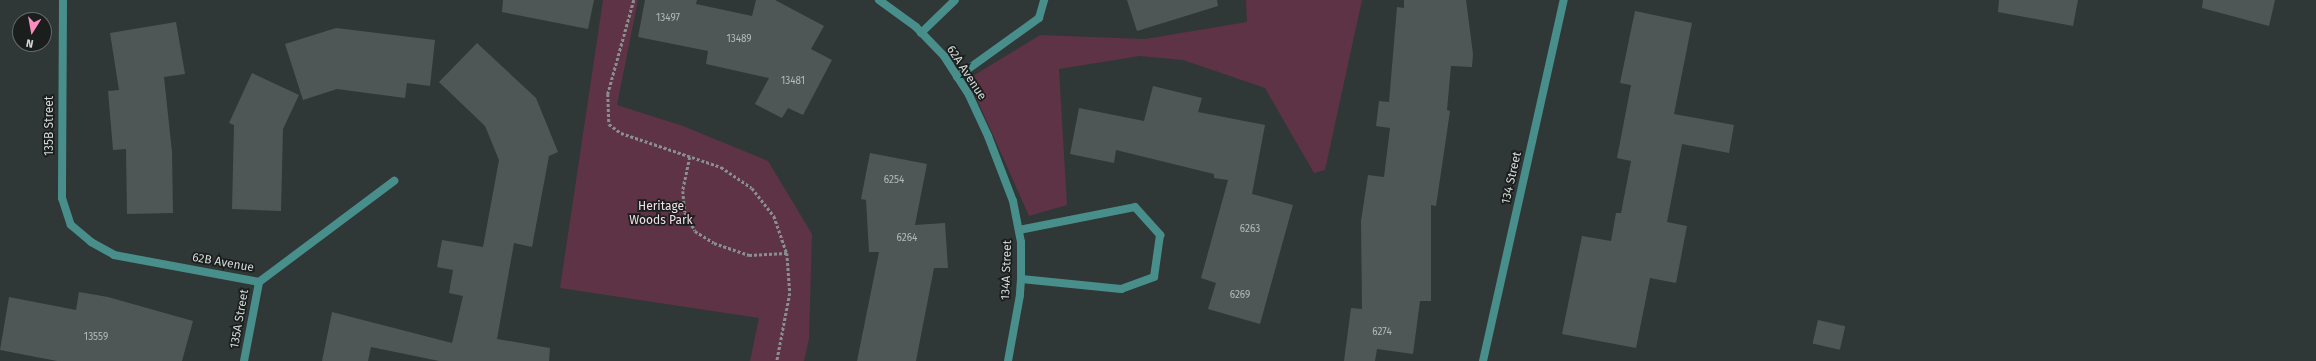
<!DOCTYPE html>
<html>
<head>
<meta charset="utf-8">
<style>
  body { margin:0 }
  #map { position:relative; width:2316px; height:361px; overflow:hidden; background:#303737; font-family:"Fira Sans",sans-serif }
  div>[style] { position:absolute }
  .green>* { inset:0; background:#5d3345 }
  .building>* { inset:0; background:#4f5756; transform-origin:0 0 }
  .path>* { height:2.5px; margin-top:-1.25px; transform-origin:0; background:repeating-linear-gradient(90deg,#898f8e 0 3px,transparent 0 5px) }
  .minor>* { height:8px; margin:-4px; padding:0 4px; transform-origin:4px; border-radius:4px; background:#488f8c }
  span { translate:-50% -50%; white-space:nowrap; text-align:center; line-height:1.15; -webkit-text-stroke:3.5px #1a1e1d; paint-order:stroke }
  .number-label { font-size:10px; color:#b3b8b8 }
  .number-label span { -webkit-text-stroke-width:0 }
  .street-label { font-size:12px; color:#d4d9d8 }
  .park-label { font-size:12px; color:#f3dee5 }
  .north { position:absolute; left:12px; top:12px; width:40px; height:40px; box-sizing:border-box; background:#1a1e1d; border:1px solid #646968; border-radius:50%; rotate:191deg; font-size:11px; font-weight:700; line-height:16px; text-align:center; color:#d4d9d8 }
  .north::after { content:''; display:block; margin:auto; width:14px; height:18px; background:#fd8ebe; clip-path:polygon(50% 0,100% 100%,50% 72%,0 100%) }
</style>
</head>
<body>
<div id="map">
  <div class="green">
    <i style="clip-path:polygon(603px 0,638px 0,617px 105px,683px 126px,768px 161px,812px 234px,809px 339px,804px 361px,750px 361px,759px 318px,560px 288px)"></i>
    <i style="clip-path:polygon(1246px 0,1362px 0,1325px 170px,1314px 173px,1265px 88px,1183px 60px,1140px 56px,1059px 69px,1067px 205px,1029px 216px,968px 79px,1040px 35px,1145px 39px,1247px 22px)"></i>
  </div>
  <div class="building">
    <i style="clip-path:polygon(503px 0,594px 0,588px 29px,502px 12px)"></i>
    <i style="clip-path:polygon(645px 0,697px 0,696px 4px,752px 16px,756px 0,775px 0,824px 26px,811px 49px,832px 60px,803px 115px,788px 108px,782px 118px,755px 104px,769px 78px,706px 64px,708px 51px,638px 37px)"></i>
    <i style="clip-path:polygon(1127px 0,1217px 0,1218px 6px,1137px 31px)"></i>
    <i style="clip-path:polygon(1404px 0,1466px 0,1473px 54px,1472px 67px,1451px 66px,1447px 110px,1450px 111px,1444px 152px,1436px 206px,1431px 205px,1431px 301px,1420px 301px,1413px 354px,1377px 349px,1375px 361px,1344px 361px,1351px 308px,1362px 309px,1361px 221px,1368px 175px,1384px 177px,1390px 128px,1376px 126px,1379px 101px,1389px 102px,1397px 7px,1404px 8px)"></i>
    <i style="clip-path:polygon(1999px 0,2078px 0,2073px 26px,1998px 12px)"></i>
    <i style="clip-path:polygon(2203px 0,2275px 0,2269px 26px,2202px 8px)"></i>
    <i style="clip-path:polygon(1635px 11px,1692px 23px,1674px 114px,1734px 125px,1729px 153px,1682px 144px,1667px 222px,1687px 226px,1676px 283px,1650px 278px,1636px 348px,1562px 334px,1582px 236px,1611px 241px,1616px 213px,1621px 213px,1631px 161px,1617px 158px,1631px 85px,1620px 83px)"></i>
    <i style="clip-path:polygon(176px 22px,185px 74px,164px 77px,172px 152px,173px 213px,127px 214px,126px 149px,113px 150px,108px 91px,119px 90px,110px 33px)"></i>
    <i style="clip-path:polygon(336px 28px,435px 40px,430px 86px,407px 83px,405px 98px,337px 89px,303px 100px,285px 44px)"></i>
    <i style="clip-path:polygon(477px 43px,536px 98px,558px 152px,549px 156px,532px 247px,514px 243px,497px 339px,550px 348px,549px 361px,439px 361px,371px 347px,368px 361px,322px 361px,332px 312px,452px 343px,463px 296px,449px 293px,453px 270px,437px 267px,442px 240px,483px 247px,499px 160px,485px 126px,439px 82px)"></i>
    <i style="clip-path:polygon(252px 73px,299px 95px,283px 129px,281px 211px,232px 209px,234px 125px,229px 123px)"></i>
    <i style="clip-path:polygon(1153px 86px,1202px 98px,1198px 112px,1265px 125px,1252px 194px,1293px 205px,1260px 324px,1208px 309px,1216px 283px,1201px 278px,1228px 180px,1214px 178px,1214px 174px,1116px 150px,1114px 163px,1070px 154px,1079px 108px,1144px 121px)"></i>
    <i style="clip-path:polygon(870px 153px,927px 164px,915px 225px,945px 223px,948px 268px,934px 268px,916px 361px,857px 361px,879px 252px,869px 252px,866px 200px,861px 199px)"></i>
    <i style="clip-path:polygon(79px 292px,108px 297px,193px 321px,182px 361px,57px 361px,0 350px,9px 297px,76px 310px)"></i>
    <i style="left:1818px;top:320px;width:28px;height:24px;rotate:13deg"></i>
  </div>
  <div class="path">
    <i style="left:634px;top:0;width:98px;rotate:105.5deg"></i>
    <i style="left:608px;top:94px;width:30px;rotate:88deg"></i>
    <i style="left:609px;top:124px;width:15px;rotate:37deg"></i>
    <i style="left:621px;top:133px;width:106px;rotate:18.8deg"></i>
    <i style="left:721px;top:167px;width:37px;rotate:34deg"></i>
    <i style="left:752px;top:188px;width:36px;rotate:52deg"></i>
    <i style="left:774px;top:216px;width:39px;rotate:71deg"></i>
    <i style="left:787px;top:253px;width:40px;rotate:85.7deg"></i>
    <i style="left:790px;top:293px;width:69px;rotate:100.8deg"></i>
    <i style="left:690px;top:157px;width:35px;rotate:102deg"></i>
    <i style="left:683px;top:191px;width:21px;rotate:85deg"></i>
    <i style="left:685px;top:212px;width:21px;rotate:62deg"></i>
    <i style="left:695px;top:231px;width:22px;rotate:32deg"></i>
    <i style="left:714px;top:243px;width:37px;rotate:19deg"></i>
    <i style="left:749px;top:255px;width:38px;rotate:-3deg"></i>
  </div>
  <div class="minor">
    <i style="left:63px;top:0;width:198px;rotate:90.3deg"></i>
    <i style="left:62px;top:198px;width:28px;rotate:72deg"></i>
    <i style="left:71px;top:225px;width:26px;rotate:40deg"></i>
    <i style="left:91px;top:242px;width:26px;rotate:29deg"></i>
    <i style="left:114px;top:255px;width:147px;rotate:10.5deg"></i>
    <i style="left:259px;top:282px;width:169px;rotate:-36.8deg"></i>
    <i style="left:879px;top:0;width:46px;rotate:36.1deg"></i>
    <i style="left:916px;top:27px;width:40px;rotate:46deg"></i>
    <i style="left:944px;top:56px;width:46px;rotate:57.3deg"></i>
    <i style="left:969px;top:95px;width:45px;rotate:65.1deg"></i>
    <i style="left:988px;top:136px;width:70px;rotate:69deg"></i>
    <i style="left:1013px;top:201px;width:42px;rotate:79deg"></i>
    <i style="left:1021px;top:242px;width:37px;rotate:90deg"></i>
    <i style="left:1021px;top:279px;width:16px;rotate:94deg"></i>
    <i style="left:1020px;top:295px;width:67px;rotate:100.3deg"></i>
    <i style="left:921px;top:33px;width:47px;rotate:-44.1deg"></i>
    <i style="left:957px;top:77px;width:101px;rotate:-35.7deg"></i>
    <i style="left:1039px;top:18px;width:19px;rotate:-74deg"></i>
    <i style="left:1019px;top:230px;width:118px;rotate:-11.2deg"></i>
    <i style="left:1135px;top:207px;width:38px;rotate:48deg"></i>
    <i style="left:1160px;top:235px;width:42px;rotate:98.1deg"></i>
    <i style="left:1154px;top:277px;width:35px;rotate:160deg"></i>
    <i style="left:1121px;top:289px;width:100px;rotate:-174.3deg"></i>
    <i style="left:244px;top:361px;width:80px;rotate:-79.2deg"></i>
    <i style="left:1483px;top:361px;width:370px;rotate:-77.4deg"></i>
  </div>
  <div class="number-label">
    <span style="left:668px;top:19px">13497</span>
    <span style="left:739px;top:40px">13489</span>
    <span style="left:793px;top:82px">13481</span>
    <span style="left:894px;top:181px">6254</span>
    <span style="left:1250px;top:230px">6263</span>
    <span style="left:907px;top:239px">6264</span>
    <span style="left:1240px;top:296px">6269</span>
    <span style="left:1382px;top:333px">6274</span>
    <span style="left:96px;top:338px">13559</span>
  </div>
  <div class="street-label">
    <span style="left:966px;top:73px;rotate:57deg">62A Avenue</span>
    <span style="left:50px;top:126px;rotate:-90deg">135B Street</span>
    <span style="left:1512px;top:178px;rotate:-77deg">134 Street</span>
    <span style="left:223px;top:263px;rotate:10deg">62B Avenue</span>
    <span style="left:1007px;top:270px;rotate:-88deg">134A Street</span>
    <span style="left:240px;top:319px;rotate:-80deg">135A Street</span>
  </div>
  <div class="park-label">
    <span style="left:661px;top:214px">Heritage<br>Woods Park</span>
  </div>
  <div class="north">N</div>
</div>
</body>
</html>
